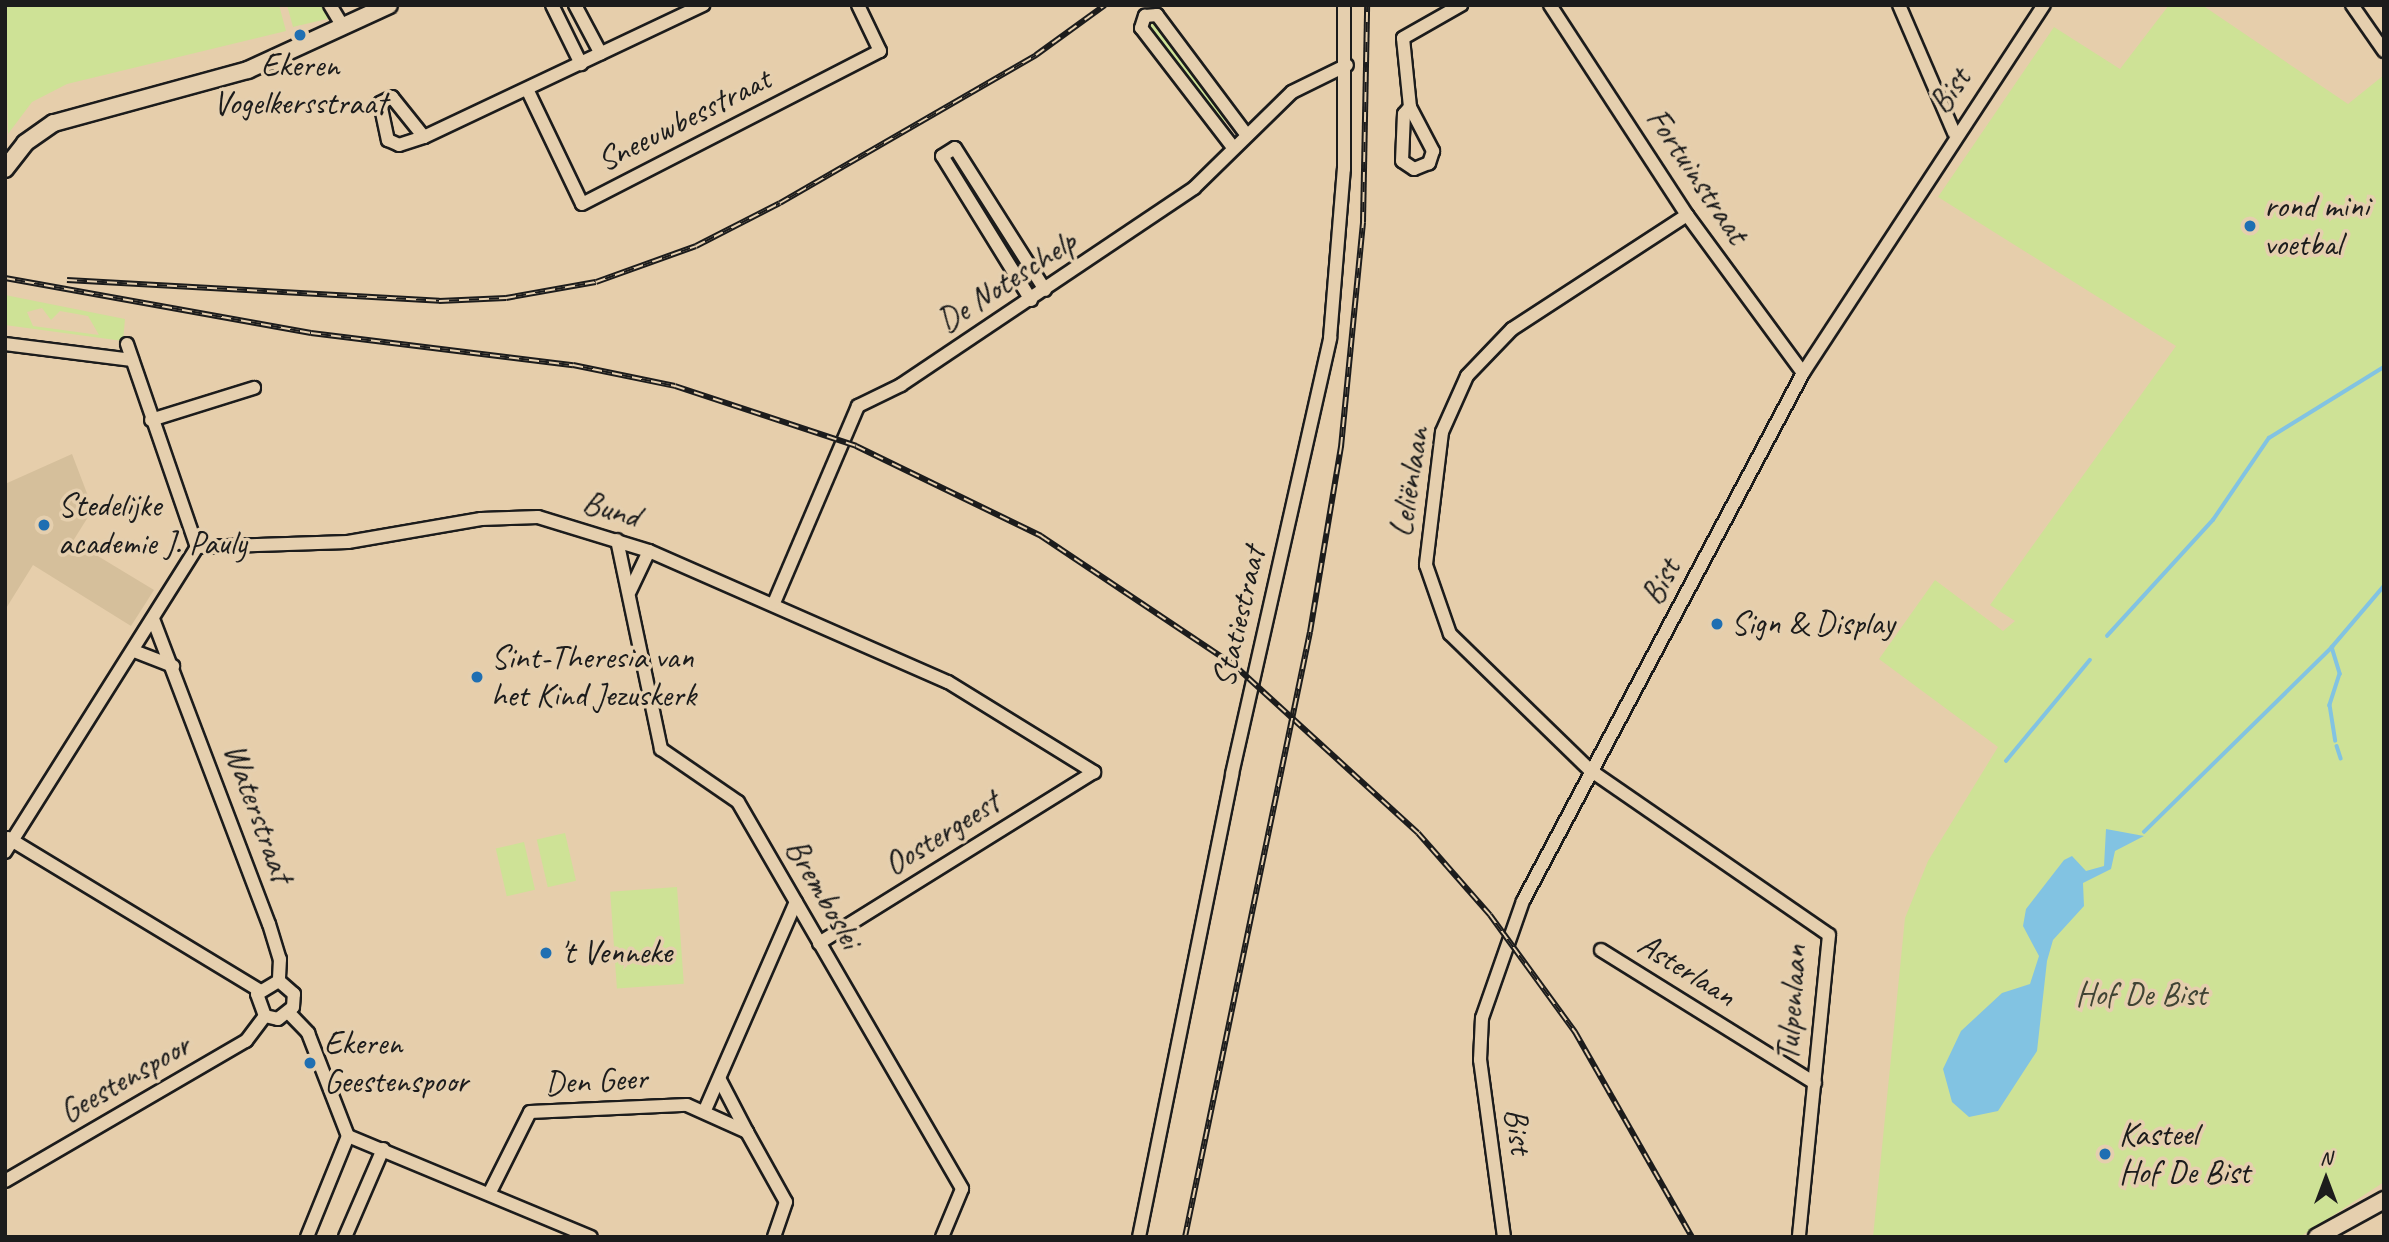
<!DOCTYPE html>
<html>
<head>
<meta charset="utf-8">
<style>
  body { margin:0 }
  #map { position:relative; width:2389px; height:1242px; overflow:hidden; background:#e6ceab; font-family:Caveat,sans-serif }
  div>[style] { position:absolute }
  .built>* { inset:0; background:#d5bf9b }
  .green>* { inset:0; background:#cee296; transform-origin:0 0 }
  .water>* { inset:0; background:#82c3e2 }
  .stream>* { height:3.5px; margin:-1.75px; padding:0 1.75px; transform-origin:1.75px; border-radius:1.75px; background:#82c3e2 }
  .roads { filter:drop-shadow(2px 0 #1c1c1c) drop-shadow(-2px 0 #1c1c1c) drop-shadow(0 2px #1c1c1c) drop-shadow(0 -2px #1c1c1c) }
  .minor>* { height:12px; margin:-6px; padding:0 6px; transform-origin:6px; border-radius:6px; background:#e5cfae }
  .tertiary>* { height:16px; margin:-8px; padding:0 8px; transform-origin:8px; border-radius:8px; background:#e5cfae }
  .rail>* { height:6px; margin-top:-3px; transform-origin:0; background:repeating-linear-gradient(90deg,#e5cfae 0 10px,#1c1c1c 0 20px); box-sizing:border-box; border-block:2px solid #1c1c1c }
  .dots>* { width:19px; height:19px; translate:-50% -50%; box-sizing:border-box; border:4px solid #e5cfae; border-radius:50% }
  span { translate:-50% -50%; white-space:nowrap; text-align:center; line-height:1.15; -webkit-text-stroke:7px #e5cfae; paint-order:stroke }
  .poi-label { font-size:33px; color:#1c1c1c }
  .left { translate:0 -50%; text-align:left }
  .street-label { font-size:33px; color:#1c1c1c }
  .park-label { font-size:33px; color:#404434 }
  .frame { position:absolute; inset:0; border:7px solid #1c1c1c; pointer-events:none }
  .north { position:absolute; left:2291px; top:1144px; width:70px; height:70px; -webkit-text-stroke:5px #e5cfae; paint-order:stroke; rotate:0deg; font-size:19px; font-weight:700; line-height:28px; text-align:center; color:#1c1c1c }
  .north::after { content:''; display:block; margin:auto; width:24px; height:32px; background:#1c1c1c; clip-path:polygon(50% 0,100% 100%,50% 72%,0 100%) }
</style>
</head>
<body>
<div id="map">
  <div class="built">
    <i style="clip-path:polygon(72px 454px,93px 509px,73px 541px,154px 590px,131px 626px,33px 565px,5px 610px,5px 484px)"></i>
  </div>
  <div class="green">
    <i style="clip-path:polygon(5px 5px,279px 5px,286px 31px,67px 84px,32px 102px,8px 134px)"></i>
    <i style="clip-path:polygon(287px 5px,328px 5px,335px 17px,293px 27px)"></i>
    <i style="clip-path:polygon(2169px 5px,2202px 5px,2348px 104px,2384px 75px,2384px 1182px,2300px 1237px,1873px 1237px,1905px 918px,1928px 861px,1998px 747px,1879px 659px,1935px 580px,2003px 631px,2015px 621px,1990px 605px,2176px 346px,1938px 197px,2054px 27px,2120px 69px)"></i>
    <i style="left:1154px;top:19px;width:124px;height:9px;rotate:54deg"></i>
    <i style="clip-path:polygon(evenodd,5px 295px,125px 319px,123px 341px,5px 325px,5px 295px,42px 308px,51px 320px,60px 311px,88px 316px,99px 335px,33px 326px,27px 312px,42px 308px)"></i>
    <i style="left:565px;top:833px;width:49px;height:29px;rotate:77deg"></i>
    <i style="left:524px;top:842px;width:49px;height:29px;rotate:77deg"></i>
    <i style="left:677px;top:887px;width:97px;height:67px;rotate:86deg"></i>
  </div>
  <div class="water">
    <i style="clip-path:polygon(2106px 829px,2144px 836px,2115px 851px,2111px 869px,2083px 883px,2084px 906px,2053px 940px,2047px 961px,2037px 1051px,1998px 1111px,1969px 1117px,1952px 1102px,1943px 1069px,1961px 1031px,2002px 993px,2030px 984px,2039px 956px,2023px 926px,2026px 909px,2064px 860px,2072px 856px,2086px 871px,2104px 866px)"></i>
  </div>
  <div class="stream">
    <i style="left:2107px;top:636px;width:157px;rotate:-47.6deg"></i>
    <i style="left:2213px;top:520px;width:99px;rotate:-55.7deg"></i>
    <i style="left:2269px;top:438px;width:135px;rotate:-31.7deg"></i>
    <i style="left:2332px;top:647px;width:28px;rotate:73deg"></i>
    <i style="left:2340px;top:674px;width:33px;rotate:108deg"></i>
    <i style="left:2330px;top:705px;width:36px;rotate:81deg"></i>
    <i style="left:2337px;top:746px;width:13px;rotate:72deg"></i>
    <i style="left:2006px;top:761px;width:131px;rotate:-50.3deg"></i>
    <i style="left:2144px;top:832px;width:264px;rotate:-44.5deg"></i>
    <i style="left:2332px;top:647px;width:80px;rotate:-49.6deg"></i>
  </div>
  <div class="roads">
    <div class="minor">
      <i style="left:330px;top:5px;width:26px;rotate:59deg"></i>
      <i style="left:552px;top:5px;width:66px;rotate:63.8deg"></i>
      <i style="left:575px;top:5px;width:55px;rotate:62deg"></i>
      <i style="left:1550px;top:5px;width:251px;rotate:56.9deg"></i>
      <i style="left:1687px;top:215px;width:196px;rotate:53.7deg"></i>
      <i style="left:1899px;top:5px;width:139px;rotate:66.7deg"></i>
      <i style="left:2352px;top:5px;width:56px;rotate:55.2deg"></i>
      <i style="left:527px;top:89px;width:127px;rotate:64.4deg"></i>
      <i style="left:582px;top:204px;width:335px;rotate:-27.2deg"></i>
      <i style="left:880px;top:51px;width:51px;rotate:-115.6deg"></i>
      <i style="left:1410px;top:107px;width:50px;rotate:62.4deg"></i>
      <i style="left:1433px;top:151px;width:13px;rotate:108deg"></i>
      <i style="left:1429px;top:163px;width:16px;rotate:158deg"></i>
      <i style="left:1414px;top:169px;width:14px;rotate:-146deg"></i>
      <i style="left:1402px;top:161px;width:47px;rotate:-87.6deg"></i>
      <i style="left:1404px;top:114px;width:9px;rotate:-49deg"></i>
      <i style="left:1410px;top:107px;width:69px;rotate:-95.8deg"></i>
      <i style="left:1403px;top:38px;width:67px;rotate:-29.6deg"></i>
      <i style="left:424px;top:137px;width:51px;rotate:-128.7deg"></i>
      <i style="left:392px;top:97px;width:13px;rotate:153deg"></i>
      <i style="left:380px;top:103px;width:38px;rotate:78deg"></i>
      <i style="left:388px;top:140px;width:12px;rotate:24deg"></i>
      <i style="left:399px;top:145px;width:26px;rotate:-18deg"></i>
      <i style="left:424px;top:137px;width:309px;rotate:-25.3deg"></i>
      <i style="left:1232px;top:146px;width:149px;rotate:-127.6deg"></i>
      <i style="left:1141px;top:28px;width:13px;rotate:-72deg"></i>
      <i style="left:1145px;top:16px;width:12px;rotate:-5deg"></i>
      <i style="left:1157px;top:15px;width:149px;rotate:53.2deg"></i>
      <i style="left:1687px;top:215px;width:209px;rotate:146.9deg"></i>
      <i style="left:1512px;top:329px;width:65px;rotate:133.8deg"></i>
      <i style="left:1467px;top:376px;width:61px;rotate:114.1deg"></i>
      <i style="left:1442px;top:432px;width:134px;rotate:96.9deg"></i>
      <i style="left:1426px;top:565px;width:73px;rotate:70.8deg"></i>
      <i style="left:1450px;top:634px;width:195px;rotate:44.2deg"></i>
      <i style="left:1590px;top:770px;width:290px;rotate:34.6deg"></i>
      <i style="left:1829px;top:935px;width:303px;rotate:95.7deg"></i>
      <i style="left:1031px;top:300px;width:169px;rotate:-121.7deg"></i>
      <i style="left:942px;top:156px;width:15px;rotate:-32deg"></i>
      <i style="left:955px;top:148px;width:168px;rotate:57.6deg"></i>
      <i style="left:5px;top:344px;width:128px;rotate:7.2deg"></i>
      <i style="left:127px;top:344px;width:215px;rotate:71deg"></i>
      <i style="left:151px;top:420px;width:108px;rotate:-17.3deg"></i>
      <i style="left:617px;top:540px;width:214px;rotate:78.1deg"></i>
      <i style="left:661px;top:749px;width:93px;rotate:34.5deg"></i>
      <i style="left:738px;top:802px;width:447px;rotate:59.9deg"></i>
      <i style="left:962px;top:1189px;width:52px;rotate:112.6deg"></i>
      <i style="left:197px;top:547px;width:151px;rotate:-1.9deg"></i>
      <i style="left:348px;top:542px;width:135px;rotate:-9.8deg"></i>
      <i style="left:481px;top:519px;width:57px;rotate:-2deg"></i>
      <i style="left:538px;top:517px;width:116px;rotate:17deg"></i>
      <i style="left:649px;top:551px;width:326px;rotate:23.7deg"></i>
      <i style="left:948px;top:682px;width:172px;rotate:31.7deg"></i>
      <i style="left:1094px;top:772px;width:324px;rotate:148.1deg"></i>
      <i style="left:630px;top:591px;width:44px;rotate:-64.6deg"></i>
      <i style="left:774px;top:603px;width:214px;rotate:-66.9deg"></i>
      <i style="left:858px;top:406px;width:48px;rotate:-26deg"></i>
      <i style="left:901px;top:385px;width:353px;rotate:-33.9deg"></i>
      <i style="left:1194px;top:188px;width:137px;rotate:-44.4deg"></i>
      <i style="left:1292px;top:92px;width:61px;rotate:-26.1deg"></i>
      <i style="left:153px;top:619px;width:326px;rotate:69.2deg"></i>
      <i style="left:269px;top:924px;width:37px;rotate:73deg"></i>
      <i style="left:280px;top:959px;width:22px;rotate:93deg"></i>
      <i style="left:134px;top:651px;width:42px;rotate:21deg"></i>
      <i style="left:8px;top:838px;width:293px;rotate:31.2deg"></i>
      <i style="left:5px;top:852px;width:360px;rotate:-57.8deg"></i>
      <i style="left:1601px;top:950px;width:252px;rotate:31.9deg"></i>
      <i style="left:289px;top:1013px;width:28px;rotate:46deg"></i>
      <i style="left:308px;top:1033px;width:110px;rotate:68.8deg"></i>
      <i style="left:348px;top:1136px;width:263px;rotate:22.6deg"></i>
      <i style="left:265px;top:1016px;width:13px;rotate:13deg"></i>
      <i style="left:278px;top:1019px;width:19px;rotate:-39deg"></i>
      <i style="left:293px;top:1007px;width:13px;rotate:-86deg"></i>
      <i style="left:294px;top:994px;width:20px;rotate:-139deg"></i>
      <i style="left:265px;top:1016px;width:23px;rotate:-110deg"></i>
      <i style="left:257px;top:994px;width:26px;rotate:-31deg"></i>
      <i style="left:720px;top:1080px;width:59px;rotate:62.6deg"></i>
      <i style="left:705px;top:1110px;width:227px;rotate:-66.4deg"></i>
      <i style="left:5px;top:1181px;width:279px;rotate:-30.2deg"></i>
      <i style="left:246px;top:1041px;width:31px;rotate:-53deg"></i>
      <i style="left:490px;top:1192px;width:89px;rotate:-63.4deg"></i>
      <i style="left:530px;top:1112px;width:157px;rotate:-2.6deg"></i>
      <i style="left:687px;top:1105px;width:66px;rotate:24.2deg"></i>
      <i style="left:747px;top:1132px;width:80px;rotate:60.9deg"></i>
      <i style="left:786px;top:1202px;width:37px;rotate:109deg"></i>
      <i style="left:307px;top:1237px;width:109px;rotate:-67.9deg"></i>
      <i style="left:345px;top:1237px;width:96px;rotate:-66.6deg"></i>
      <i style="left:1139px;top:1237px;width:472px;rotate:-78.6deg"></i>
      <i style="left:1232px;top:774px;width:447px;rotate:-77.3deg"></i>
      <i style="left:1330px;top:338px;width:170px;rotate:-85.3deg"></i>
      <i style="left:1344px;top:169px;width:164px;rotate:-90deg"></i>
      <i style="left:1504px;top:1237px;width:179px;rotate:-97.7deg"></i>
      <i style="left:1480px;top:1060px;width:42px;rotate:-87.3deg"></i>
      <i style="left:1482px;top:1018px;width:124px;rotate:-70.7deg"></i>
      <i style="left:1523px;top:901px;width:598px;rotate:-62.06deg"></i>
      <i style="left:1803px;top:373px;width:440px;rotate:-56.8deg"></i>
    </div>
    <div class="tertiary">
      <i style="left:5px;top:169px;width:33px;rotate:-52deg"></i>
      <i style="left:25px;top:143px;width:35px;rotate:-35deg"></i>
      <i style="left:54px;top:123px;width:201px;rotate:-15.3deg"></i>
      <i style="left:248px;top:70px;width:155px;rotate:-24.7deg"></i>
      <i style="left:2317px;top:1237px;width:77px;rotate:-28.9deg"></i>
    </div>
  </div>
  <div class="rail">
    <i style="left:5px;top:278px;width:311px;rotate:10.2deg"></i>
    <i style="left:311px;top:333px;width:264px;rotate:7deg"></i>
    <i style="left:573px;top:365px;width:104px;rotate:11.6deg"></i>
    <i style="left:675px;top:386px;width:191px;rotate:18.3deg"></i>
    <i style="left:856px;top:446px;width:206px;rotate:25.9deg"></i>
    <i style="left:1041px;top:536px;width:232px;rotate:33.8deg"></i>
    <i style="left:1234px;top:665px;width:249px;rotate:42.4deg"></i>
    <i style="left:1418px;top:833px;width:109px;rotate:48.7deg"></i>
    <i style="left:1490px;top:915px;width:145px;rotate:54deg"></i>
    <i style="left:1575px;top:1032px;width:236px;rotate:60.3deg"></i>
    <i style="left:67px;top:280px;width:373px;rotate:3.2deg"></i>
    <i style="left:439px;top:301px;width:67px;rotate:-2.6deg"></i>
    <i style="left:506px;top:298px;width:91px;rotate:-10.1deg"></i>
    <i style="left:596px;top:282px;width:106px;rotate:-19.8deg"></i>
    <i style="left:696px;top:246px;width:94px;rotate:-27.1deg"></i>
    <i style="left:780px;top:203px;width:296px;rotate:-30deg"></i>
    <i style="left:1036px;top:55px;width:85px;rotate:-35.9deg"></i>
    <i style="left:1185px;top:1237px;width:618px;rotate:-78.33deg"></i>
    <i style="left:1310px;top:632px;width:188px;rotate:-80.5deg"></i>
    <i style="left:1341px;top:447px;width:226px;rotate:-84.4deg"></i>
    <i style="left:1363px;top:222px;width:217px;rotate:-88.9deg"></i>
  </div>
  <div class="dots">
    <i style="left:300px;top:35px;background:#1f6fb2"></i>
    <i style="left:2250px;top:226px;background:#1f6fb2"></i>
    <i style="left:44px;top:525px;background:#1f6fb2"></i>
    <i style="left:1717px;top:624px;background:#1f6fb2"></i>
    <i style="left:477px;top:677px;background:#1f6fb2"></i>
    <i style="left:546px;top:953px;background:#1f6fb2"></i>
    <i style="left:310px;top:1063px;background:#1f6fb2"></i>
    <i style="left:2105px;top:1154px;background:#1f6fb2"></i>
  </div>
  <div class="poi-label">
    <span style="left:300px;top:85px">Ekeren<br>Vogelkersstraat</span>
    <span class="left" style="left:2264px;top:226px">rond mini<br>voetbal</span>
    <span class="left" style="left:58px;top:525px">Stedelijke<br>academie J. Pauly</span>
    <span class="left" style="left:1731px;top:624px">Sign &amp; Display</span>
    <span class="left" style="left:491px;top:677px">Sint-Theresia van<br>het Kind Jezuskerk</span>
    <span class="left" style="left:560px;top:953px">'t Venneke</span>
    <span class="left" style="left:324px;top:1063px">Ekeren<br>Geestenspoor</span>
    <span class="left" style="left:2119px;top:1154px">Kasteel<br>Hof De Bist</span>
  </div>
  <div class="street-label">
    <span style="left:1950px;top:91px;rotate:-55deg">Bist</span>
    <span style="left:684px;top:120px;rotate:-27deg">Sneeuwbesstraat</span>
    <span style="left:1697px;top:176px;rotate:56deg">Fortuinstraat</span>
    <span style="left:1007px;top:282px;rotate:-33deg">De Noteschelp</span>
    <span style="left:1410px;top:482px;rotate:-81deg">Leliënlaan</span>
    <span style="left:611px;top:510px;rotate:17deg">Bund</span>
    <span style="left:1661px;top:582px;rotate:-62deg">Bist</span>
    <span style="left:1239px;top:617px;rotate:-77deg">Statiestraat</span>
    <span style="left:258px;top:813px;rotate:70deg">Waterstraat</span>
    <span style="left:942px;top:834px;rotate:-32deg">Oostergeest</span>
    <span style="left:823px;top:894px;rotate:60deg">Bremboslei</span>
    <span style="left:1687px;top:970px;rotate:32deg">Asterlaan</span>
    <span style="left:1792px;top:1003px;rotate:-86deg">Tulpenlaan</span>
    <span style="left:125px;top:1079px;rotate:-30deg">Geestenspoor</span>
    <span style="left:596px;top:1081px;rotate:-3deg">Den Geer</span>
    <span style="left:1518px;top:1131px;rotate:82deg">Bist</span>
  </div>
  <div class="park-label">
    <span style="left:2141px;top:995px">Hof De Bist</span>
  </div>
  <div class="frame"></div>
  <div class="north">N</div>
</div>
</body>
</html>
